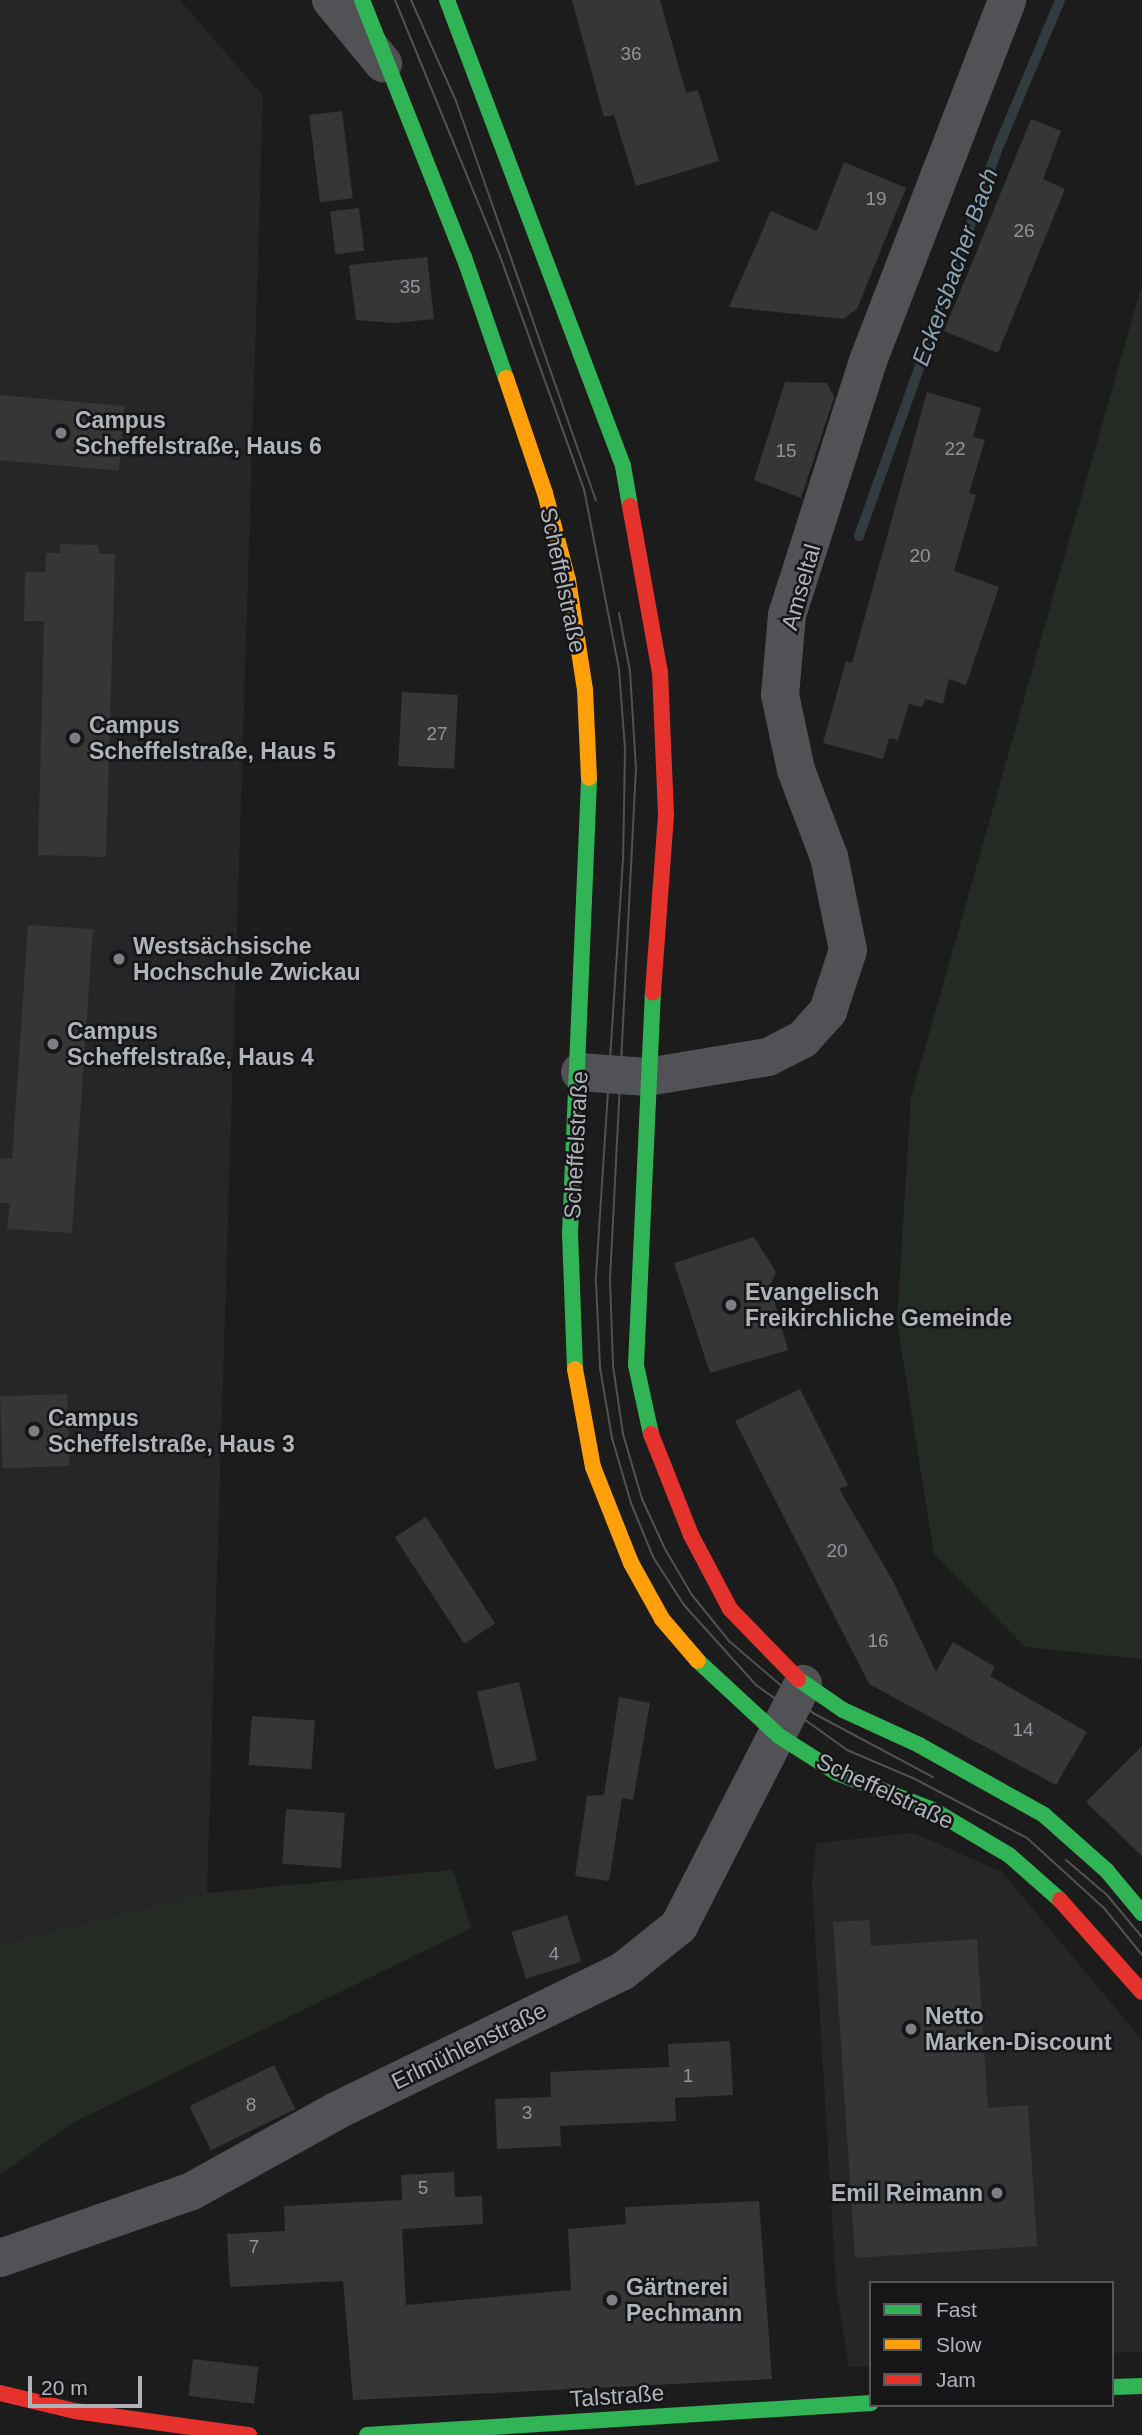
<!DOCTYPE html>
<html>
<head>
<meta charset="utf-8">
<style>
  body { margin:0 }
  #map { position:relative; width:1142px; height:2435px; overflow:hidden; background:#1c1c1c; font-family:Helvetica,sans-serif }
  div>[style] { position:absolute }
  .built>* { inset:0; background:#262628 }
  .green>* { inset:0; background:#242b24 }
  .stream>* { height:10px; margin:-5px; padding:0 5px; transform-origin:5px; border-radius:5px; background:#323b3f }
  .building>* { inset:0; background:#363637; transform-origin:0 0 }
  .street>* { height:38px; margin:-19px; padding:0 19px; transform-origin:19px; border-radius:19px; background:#515255 }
  .fast>* { height:16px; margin:-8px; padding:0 8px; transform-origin:8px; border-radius:8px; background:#30b455 }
  .slow>* { height:16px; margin:-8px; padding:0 8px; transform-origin:8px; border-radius:8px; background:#ff9f0a }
  .jam>* { height:16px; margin:-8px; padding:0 8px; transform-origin:8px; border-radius:8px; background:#e5322d }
  .tram>* { height:2px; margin:-1px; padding:0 1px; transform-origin:1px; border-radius:1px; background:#515254 }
  .dots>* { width:19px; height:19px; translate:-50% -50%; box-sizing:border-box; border:4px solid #161618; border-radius:50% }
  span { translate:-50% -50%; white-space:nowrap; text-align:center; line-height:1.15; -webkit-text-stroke:5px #161618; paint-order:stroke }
  .number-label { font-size:19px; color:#91949a }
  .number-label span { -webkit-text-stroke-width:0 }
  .poi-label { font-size:23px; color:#afb4bb; font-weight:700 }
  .left { translate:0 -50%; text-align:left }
  .right { translate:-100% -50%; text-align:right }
  .street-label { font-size:23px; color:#afb4bb }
  .water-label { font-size:24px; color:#89a4b3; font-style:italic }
  .legend { position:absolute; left:869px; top:2281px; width:245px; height:126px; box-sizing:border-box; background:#161618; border:2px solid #535559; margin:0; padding:9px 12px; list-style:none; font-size:21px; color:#afb4bb }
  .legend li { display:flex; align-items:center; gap:14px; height:35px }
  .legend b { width:35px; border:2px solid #535559 }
  .scale { position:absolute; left:28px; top:2376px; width:114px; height:32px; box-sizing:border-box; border:4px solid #afb4bb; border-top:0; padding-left:9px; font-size:21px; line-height:24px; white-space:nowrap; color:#afb4bb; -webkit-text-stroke:5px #161618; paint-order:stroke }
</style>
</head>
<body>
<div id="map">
  <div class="built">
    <i style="clip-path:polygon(0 0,180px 0,263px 96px,207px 1893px,0 1944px)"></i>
    <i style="clip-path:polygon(914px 1833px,1002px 1872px,1142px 2040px,1142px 2352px,1112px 2353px,1112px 2283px,871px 2283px,871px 2366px,849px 2367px,836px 2287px,812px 1883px,816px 1843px)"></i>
  </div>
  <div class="green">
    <i style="clip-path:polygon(1142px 284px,1142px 1659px,1025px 1647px,934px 1554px,897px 1322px,911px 1097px)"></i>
    <i style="clip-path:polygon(453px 1870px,471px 1928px,72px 2123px,0 2175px,0 1944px,207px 1893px)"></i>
  </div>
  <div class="stream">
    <i style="left:859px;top:536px;width:418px;rotate:-70.3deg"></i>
    <i style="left:1000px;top:143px;width:155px;rotate:-67.2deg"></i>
  </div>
  <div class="building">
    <i style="clip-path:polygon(572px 0,660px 0,686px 93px,698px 90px,719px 161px,636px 186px,614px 115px,604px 117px)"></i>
    <i style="left:342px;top:111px;width:88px;height:33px;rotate:83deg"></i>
    <i style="clip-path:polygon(1031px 119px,1061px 131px,1043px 179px,1065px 189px,998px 353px,944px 331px)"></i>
    <i style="clip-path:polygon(844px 162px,906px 188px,857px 309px,843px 319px,729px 307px,771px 211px,817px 231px)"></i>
    <i style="left:359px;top:208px;width:43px;height:29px;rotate:83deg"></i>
    <i style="clip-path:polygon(427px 257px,434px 319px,393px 323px,356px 320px,349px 265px)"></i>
    <i style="clip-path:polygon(785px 382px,827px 383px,834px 397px,801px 498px,754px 480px)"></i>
    <i style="clip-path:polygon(927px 392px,981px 408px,973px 437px,985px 440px,969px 493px,976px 495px,954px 571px,999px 587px,966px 685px,949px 679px,943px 704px,925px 699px,922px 707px,909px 704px,898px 740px,889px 738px,883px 759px,823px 743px,846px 661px,852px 663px)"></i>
    <i style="left:0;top:395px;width:125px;height:65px;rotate:5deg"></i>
    <i style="clip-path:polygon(60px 544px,99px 545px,99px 554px,115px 554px,106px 857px,38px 855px,44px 621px,24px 621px,25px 572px,45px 572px,46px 553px,60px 553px)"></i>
    <i style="left:402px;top:692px;width:56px;height:74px;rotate:3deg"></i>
    <i style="clip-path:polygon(28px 925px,93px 929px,72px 1233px,7px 1229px,10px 1203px,0 1203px,0 1158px,12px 1159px)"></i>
    <i style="clip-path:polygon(754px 1237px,776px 1272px,770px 1286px,788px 1350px,710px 1373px,674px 1263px)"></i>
    <i style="clip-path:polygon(800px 1389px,848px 1485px,839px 1489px,893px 1581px,936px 1672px,953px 1642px,995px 1667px,990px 1676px,1087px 1732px,1056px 1785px,869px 1684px,735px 1421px)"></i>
    <i style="left:67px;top:1394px;width:72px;height:67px;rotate:88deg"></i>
    <i style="left:426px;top:1517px;width:127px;height:37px;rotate:57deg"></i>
    <i style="left:519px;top:1682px;width:80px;height:43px;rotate:77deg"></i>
    <i style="clip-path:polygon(619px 1697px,650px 1703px,633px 1800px,622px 1798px,609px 1881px,575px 1876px,587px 1796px,604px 1795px)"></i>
    <i style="left:252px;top:1716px;width:63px;height:49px;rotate:4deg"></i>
    <i style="clip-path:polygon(1142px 1746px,1142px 1856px,1086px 1802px)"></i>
    <i style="left:286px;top:1809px;width:59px;height:55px;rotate:4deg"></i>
    <i style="left:567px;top:1915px;width:49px;height:58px;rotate:73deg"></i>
    <i style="clip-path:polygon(869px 1920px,871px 1946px,977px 1939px,988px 2108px,1028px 2105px,1037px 2246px,855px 2258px,833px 1922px)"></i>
    <i style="clip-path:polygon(730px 2041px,733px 2095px,675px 2098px,676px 2121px,560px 2126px,561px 2146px,497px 2149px,495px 2099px,551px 2097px,550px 2072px,669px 2067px,668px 2044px)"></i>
    <i style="left:274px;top:2065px;width:49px;height:94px;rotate:64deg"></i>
    <i style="clip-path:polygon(454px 2172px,455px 2197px,482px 2196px,483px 2224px,402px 2229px,406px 2305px,571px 2290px,568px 2229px,626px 2224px,625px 2207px,759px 2201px,772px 2379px,353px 2400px,343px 2281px,230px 2287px,227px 2234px,285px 2231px,284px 2206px,402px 2200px,401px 2175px)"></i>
    <i style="left:193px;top:2359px;width:66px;height:37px;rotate:7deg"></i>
  </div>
  <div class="street">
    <i style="left:331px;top:0;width:82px;rotate:50.5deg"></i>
    <i style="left:580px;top:1072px;width:67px;rotate:4.3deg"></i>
    <i style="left:647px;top:1077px;width:123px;rotate:-9.4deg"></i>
    <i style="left:768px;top:1057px;width:39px;rotate:-27deg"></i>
    <i style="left:803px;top:1039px;width:38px;rotate:-48deg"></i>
    <i style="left:828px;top:1011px;width:64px;rotate:-71.8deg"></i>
    <i style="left:848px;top:950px;width:95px;rotate:-101.5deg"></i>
    <i style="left:829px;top:857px;width:93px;rotate:-110.8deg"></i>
    <i style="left:796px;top:770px;width:77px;rotate:-102deg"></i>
    <i style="left:780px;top:695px;width:80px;rotate:-85deg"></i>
    <i style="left:787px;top:615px;width:267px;rotate:-72.3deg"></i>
    <i style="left:868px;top:361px;width:387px;rotate:-68.9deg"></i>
    <i style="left:0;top:2258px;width:201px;rotate:-19.2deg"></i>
    <i style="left:190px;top:2192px;width:167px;rotate:-29deg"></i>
    <i style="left:336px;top:2111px;width:319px;rotate:-26deg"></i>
    <i style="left:623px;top:1971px;width:72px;rotate:-38.8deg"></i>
    <i style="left:679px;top:1926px;width:272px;rotate:-62.9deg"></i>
  </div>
  <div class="fast">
    <i style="left:362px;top:0;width:277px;rotate:68.4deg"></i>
    <i style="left:464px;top:257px;width:128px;rotate:70.9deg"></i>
    <i style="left:447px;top:0;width:498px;rotate:69.3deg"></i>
    <i style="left:623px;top:466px;width:41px;rotate:80.1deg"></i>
    <i style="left:575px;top:1369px;width:135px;rotate:-92.1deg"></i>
    <i style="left:570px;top:1234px;width:456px;rotate:-87.6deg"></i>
    <i style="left:651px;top:1434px;width:71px;rotate:-102.3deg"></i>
    <i style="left:636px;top:1365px;width:372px;rotate:-87.4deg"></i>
    <i style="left:698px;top:1661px;width:110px;rotate:42.8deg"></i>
    <i style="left:779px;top:1736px;width:69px;rotate:32.5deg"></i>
    <i style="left:837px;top:1773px;width:103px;rotate:21.1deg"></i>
    <i style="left:933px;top:1810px;width:88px;rotate:30.6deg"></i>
    <i style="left:1009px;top:1855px;width:68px;rotate:41.4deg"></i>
    <i style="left:798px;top:1679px;width:55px;rotate:34.6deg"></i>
    <i style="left:843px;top:1710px;width:84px;rotate:24.7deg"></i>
    <i style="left:919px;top:1745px;width:143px;rotate:29.2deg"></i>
    <i style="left:1044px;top:1815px;width:84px;rotate:41.6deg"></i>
    <i style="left:1107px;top:1871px;width:55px;rotate:50.2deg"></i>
    <i style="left:1112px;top:2387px;width:30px;rotate:-2deg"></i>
    <i style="left:367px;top:2435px;width:505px;rotate:-3.63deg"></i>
  </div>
  <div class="slow">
    <i style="left:506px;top:378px;width:121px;rotate:71.3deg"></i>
    <i style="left:545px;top:493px;width:90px;rotate:75.2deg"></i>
    <i style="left:568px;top:580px;width:111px;rotate:81.2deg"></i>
    <i style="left:585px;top:690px;width:88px;rotate:87.4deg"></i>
    <i style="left:575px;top:1369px;width:100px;rotate:79.6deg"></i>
    <i style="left:593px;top:1467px;width:103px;rotate:68.4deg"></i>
    <i style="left:631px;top:1563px;width:64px;rotate:61deg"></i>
    <i style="left:662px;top:1619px;width:55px;rotate:49.4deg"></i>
  </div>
  <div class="jam">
    <i style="left:630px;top:506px;width:169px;rotate:79.8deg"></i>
    <i style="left:660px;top:672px;width:143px;rotate:87.6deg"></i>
    <i style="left:666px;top:815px;width:178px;rotate:94.2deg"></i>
    <i style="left:651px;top:1434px;width:109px;rotate:68.4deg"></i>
    <i style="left:691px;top:1535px;width:84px;rotate:62.2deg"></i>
    <i style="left:730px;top:1609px;width:98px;rotate:45.8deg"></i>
    <i style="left:1060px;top:1900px;width:123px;rotate:48.3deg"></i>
    <i style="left:0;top:2393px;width:77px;rotate:13.5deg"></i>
    <i style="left:75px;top:2411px;width:176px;rotate:7.9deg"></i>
  </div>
  <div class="tram">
    <i style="left:395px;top:0;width:277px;rotate:67.7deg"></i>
    <i style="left:500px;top:256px;width:248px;rotate:70.2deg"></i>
    <i style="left:584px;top:489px;width:183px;rotate:79deg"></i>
    <i style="left:619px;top:669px;width:80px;rotate:85.7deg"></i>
    <i style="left:625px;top:749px;width:110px;rotate:91deg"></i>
    <i style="left:623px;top:859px;width:424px;rotate:93.7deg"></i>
    <i style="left:596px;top:1282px;width:86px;rotate:87.3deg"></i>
    <i style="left:600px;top:1368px;width:71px;rotate:80.3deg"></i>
    <i style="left:612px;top:1438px;width:68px;rotate:73.7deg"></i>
    <i style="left:631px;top:1503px;width:58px;rotate:67.8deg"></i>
    <i style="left:653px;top:1557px;width:57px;rotate:57.1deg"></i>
    <i style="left:684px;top:1605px;width:108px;rotate:48deg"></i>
    <i style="left:756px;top:1685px;width:112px;rotate:35.5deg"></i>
    <i style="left:847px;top:1750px;width:74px;rotate:23.1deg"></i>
    <i style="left:915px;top:1779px;width:127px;rotate:27.8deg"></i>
    <i style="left:1027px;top:1838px;width:104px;rotate:42.3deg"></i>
    <i style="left:1104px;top:1908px;width:60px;rotate:51deg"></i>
    <i style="left:411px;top:0;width:111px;rotate:66deg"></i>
    <i style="left:456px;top:101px;width:423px;rotate:70.7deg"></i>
    <i style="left:619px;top:613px;width:59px;rotate:79.3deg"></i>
    <i style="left:630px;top:671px;width:97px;rotate:86.5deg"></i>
    <i style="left:636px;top:768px;width:512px;rotate:92.91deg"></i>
    <i style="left:610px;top:1279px;width:87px;rotate:88deg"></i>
    <i style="left:613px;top:1366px;width:69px;rotate:81.6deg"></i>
    <i style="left:623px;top:1434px;width:68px;rotate:73.7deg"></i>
    <i style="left:642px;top:1499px;width:55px;rotate:65.3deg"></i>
    <i style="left:665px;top:1549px;width:53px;rotate:59.6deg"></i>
    <i style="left:692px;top:1595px;width:59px;rotate:51.2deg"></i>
    <i style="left:729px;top:1641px;width:111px;rotate:40.6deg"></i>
    <i style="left:813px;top:1713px;width:136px;rotate:28.1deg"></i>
    <i style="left:1066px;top:1860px;width:54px;rotate:40.5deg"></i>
    <i style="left:1107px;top:1895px;width:55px;rotate:50.2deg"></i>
  </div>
  <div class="dots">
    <i style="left:61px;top:433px;background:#7c7f83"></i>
    <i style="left:75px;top:738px;background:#7c7f83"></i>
    <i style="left:119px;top:959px;background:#7c7f83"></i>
    <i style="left:53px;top:1044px;background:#7c7f83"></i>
    <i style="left:731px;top:1305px;background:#7c7f83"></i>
    <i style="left:34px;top:1431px;background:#7c7f83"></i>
    <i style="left:911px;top:2029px;background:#7c7f83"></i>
    <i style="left:997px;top:2193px;background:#7c7f83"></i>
    <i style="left:612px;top:2300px;background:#7c7f83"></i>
  </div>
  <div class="number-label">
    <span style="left:631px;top:54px">36</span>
    <span style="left:876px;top:199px">19</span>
    <span style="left:1024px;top:231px">26</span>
    <span style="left:410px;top:287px">35</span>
    <span style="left:955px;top:449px">22</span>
    <span style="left:786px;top:451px">15</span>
    <span style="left:920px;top:556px">20</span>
    <span style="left:437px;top:734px">27</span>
    <span style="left:837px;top:1551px">20</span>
    <span style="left:878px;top:1641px">16</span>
    <span style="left:1023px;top:1730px">14</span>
    <span style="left:554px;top:1954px">4</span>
    <span style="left:688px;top:2076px">1</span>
    <span style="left:251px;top:2105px">8</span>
    <span style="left:527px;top:2113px">3</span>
    <span style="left:423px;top:2188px">5</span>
    <span style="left:254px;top:2247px">7</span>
  </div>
  <div class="poi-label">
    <span class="left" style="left:75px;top:433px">Campus<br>Scheffelstraße, Haus 6</span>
    <span class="left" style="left:89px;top:738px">Campus<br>Scheffelstraße, Haus 5</span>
    <span class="left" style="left:133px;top:959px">Westsächsische<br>Hochschule Zwickau</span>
    <span class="left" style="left:67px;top:1044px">Campus<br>Scheffelstraße, Haus 4</span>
    <span class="left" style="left:745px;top:1305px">Evangelisch<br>Freikirchliche Gemeinde</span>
    <span class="left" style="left:48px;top:1431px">Campus<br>Scheffelstraße, Haus 3</span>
    <span class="left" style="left:925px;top:2029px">Netto<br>Marken-Discount</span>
    <span class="right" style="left:983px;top:2193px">Emil Reimann</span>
    <span class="left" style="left:626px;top:2300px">Gärtnerei<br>Pechmann</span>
  </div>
  <div class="street-label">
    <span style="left:563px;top:580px;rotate:78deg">Scheffelstraße</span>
    <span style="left:801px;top:587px;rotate:-74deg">Amseltal</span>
    <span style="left:576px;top:1145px;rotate:-87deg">Scheffelstraße</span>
    <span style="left:885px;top:1791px;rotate:25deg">Scheffelstraße</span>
    <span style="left:469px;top:2046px;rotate:-26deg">Erlmühlenstraße</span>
    <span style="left:617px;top:2396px;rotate:-4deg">Talstraße</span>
  </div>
  <div class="water-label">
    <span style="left:955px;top:267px;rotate:-70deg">Eckersbacher Bach</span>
  </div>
  <ul class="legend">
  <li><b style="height:9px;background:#30b455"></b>Fast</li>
  <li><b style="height:9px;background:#ff9f0a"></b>Slow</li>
  <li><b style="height:9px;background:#e5322d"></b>Jam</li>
  </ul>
  <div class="scale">20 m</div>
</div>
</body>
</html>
